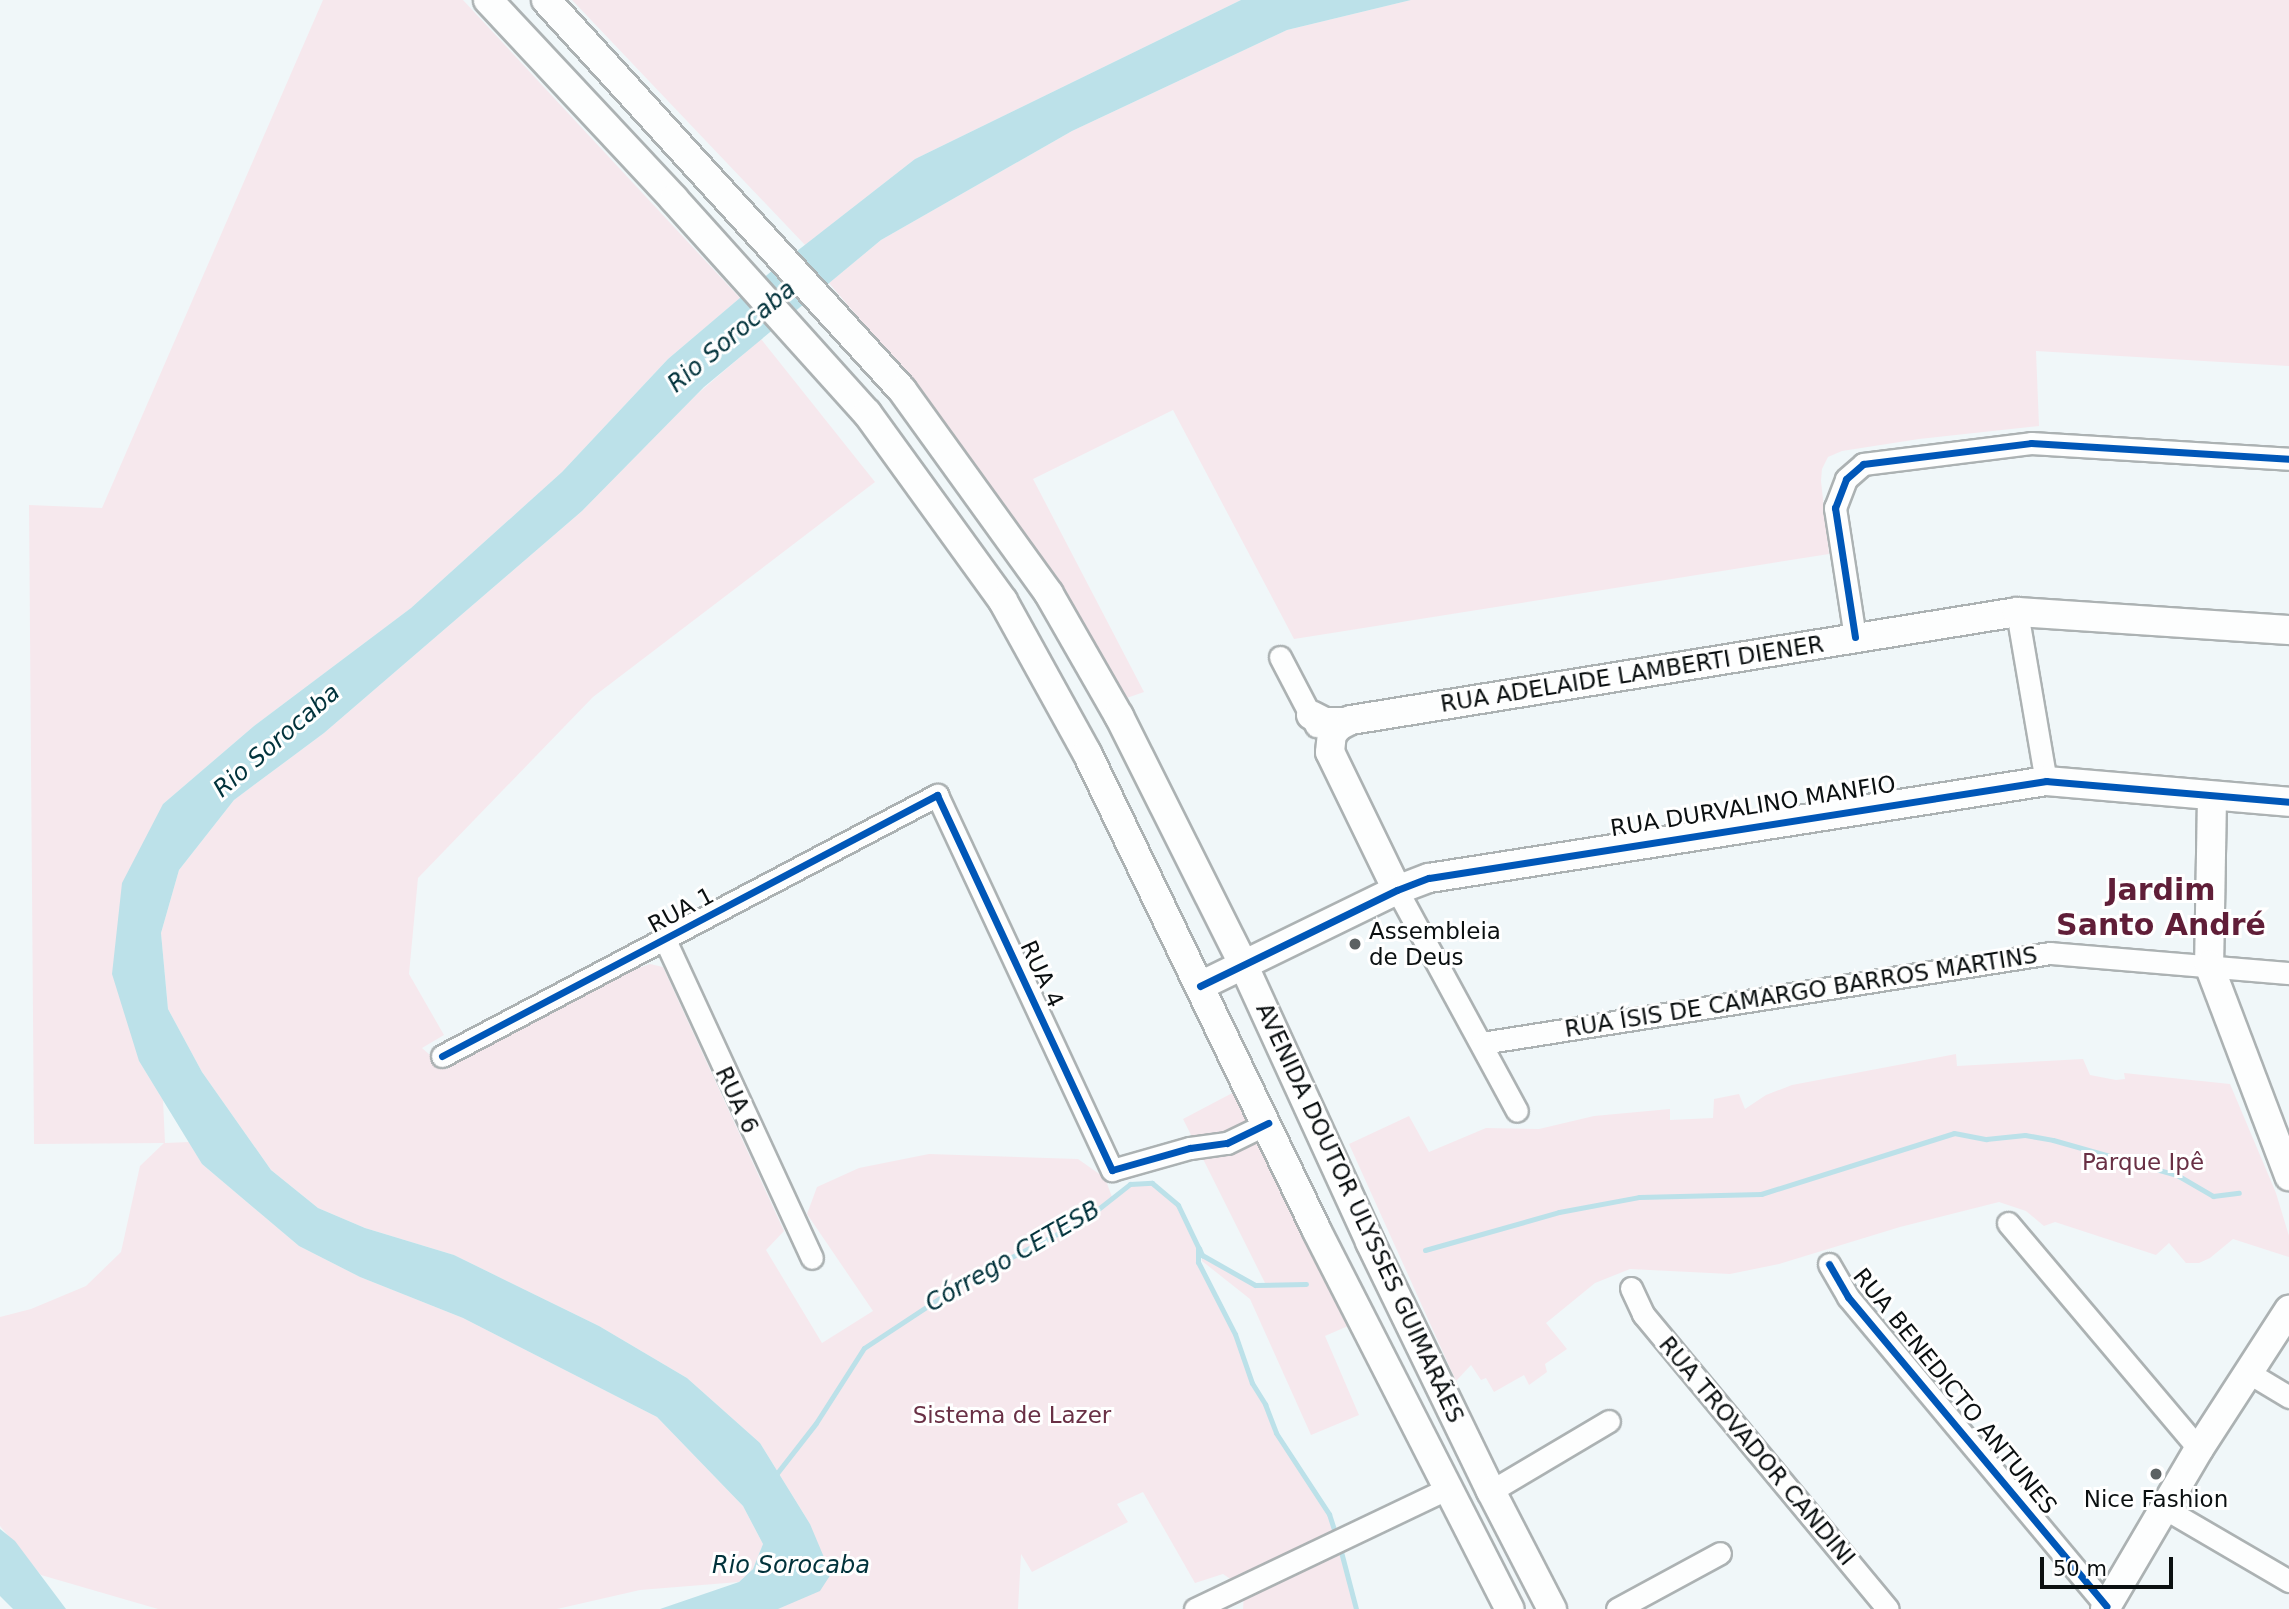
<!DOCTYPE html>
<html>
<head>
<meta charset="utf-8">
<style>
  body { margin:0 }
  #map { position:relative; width:2289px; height:1609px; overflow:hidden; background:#f0f7f9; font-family:"DejaVu Sans",sans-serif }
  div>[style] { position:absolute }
  .green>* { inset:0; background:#f6e8ed }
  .water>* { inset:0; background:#bce1e9 }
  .stream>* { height:5px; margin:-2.5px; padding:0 2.5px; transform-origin:2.5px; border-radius:2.5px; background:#bce1e9 }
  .roads { filter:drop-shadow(2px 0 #acb2b3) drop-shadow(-2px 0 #acb2b3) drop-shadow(0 2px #acb2b3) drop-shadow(0 -2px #acb2b3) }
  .street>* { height:21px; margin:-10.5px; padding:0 10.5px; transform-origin:10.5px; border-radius:10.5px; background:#fdfefe }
  .secondary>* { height:28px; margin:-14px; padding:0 14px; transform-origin:14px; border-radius:14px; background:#fdfefe }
  .cycleway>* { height:7px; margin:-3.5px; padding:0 3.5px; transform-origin:3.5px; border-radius:3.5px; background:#0057b8 }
  .dots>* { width:19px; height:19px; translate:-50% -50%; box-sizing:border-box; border:4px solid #fff; border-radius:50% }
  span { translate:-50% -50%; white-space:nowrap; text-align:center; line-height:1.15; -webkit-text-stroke:6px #fff; paint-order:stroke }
  .street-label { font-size:23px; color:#0b1011 }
  .poi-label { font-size:23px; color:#0b1011 }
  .left { translate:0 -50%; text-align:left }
  .park-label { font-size:23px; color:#693045 }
  .water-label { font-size:24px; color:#01323b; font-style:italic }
  .district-label { font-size:30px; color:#601e38; font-weight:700 }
  .scale { position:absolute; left:2040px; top:1557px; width:133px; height:32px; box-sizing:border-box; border:4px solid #0b1011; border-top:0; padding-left:9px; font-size:21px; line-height:24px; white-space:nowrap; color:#0b1011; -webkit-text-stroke:5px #fff; paint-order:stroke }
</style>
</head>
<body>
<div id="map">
  <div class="green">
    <i style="clip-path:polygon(323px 0,463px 0,740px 298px,668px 359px,562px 472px,411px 608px,254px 726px,163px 804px,139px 1061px,163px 1100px,165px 1143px,189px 1142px,202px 1164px,299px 1246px,360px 1277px,463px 1318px,657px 1417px,743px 1506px,763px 1544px,753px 1569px,739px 1582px,640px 1590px,557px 1609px,158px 1609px,41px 1575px,0 1526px,0 1317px,31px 1309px,86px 1286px,121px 1252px,140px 1166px,164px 1143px,34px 1144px,29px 505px,102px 508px)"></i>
    <i style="clip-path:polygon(572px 0,1241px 0,915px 159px,805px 245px)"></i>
    <i style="clip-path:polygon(1411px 0,2289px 0,2289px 366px,2036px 351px,2039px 426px,1919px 439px,1842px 451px,1828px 457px,1822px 469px,1821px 481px,1829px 554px,1294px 639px,1173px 410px,1033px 479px,1144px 692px,1121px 700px,985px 480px,927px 398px,829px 283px,881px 240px,1072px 131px,1287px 30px)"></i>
    <i style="clip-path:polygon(761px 339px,875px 482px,593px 697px,418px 878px,409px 974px,444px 1035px,422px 1048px,446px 1069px,624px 973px,650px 964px,663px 967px,784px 1231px,766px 1250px,822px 1343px,873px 1311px,807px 1214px,817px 1187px,859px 1168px,929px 1154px,1078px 1159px,1105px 1178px,1112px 1197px,1130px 1184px,1152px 1183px,1178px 1205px,1198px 1247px,1198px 1262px,1235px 1334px,1252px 1383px,1265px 1404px,1276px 1433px,1329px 1514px,1346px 1563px,1355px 1609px,1243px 1609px,1244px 1594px,1235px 1582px,1223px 1574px,1195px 1583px,1143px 1492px,1117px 1504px,1128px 1522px,1032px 1572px,1021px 1554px,1018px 1609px,775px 1609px,810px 1524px,760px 1443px,687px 1378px,599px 1326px,454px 1255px,365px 1228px,318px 1208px,271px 1170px,202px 1072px,168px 1009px,161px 933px,179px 870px,234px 800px,324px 733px,582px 511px,695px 396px)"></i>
    <i style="clip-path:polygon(1956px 1054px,1957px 1066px,2083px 1059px,2090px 1075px,2116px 1080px,2125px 1079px,2124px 1073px,2230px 1084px,2276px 1193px,2289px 1236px,2289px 1257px,2233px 1239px,2210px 1258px,2199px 1263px,2186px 1263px,2169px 1243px,2156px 1255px,2055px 1222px,2044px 1226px,2026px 1211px,1999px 1202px,1900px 1227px,1779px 1264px,1730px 1274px,1630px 1269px,1595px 1283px,1546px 1323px,1567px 1349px,1545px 1364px,1547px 1372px,1529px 1385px,1524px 1375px,1494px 1392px,1486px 1378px,1481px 1380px,1471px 1365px,1456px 1381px,1349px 1144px,1409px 1116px,1429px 1152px,1486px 1128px,1539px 1129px,1594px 1116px,1670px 1109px,1670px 1120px,1713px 1118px,1714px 1099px,1739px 1094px,1745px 1109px,1766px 1095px,1792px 1085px)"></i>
    <i style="clip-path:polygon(1238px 1090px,1348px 1326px,1325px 1336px,1359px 1415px,1311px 1435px,1250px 1299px,1202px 1261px,1202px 1255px,1255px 1285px,1266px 1285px,1183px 1119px)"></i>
  </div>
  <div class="water">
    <i style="clip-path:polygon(1241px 0,1411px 0,1287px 30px,1072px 131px,881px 240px,704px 387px,582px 511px,324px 733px,234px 800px,179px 870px,161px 933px,168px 1009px,202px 1072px,271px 1170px,318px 1208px,365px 1228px,454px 1255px,599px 1326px,687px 1378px,760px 1443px,810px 1524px,831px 1574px,820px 1591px,778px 1609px,660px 1609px,739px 1582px,753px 1569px,763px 1544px,743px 1506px,657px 1417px,463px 1318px,360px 1277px,299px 1246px,202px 1164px,139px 1061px,112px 974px,122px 883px,163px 804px,254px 726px,411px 608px,562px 472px,668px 359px,774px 269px,915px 159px)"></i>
    <i style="clip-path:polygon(0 1529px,15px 1541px,66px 1609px,13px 1609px,0 1596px)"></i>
  </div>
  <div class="stream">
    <i style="left:1199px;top:1248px;width:8px;rotate:67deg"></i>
    <i style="left:1202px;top:1255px;width:61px;rotate:29.5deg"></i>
    <i style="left:1255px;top:1285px;width:51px;rotate:-1.1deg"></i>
    <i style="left:1425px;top:1250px;width:139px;rotate:-15.8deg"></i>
    <i style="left:1559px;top:1212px;width:81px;rotate:-10.6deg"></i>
    <i style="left:1639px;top:1197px;width:122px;rotate:-1.4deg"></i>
    <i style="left:1761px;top:1194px;width:202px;rotate:-17.5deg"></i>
    <i style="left:1954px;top:1133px;width:33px;rotate:11deg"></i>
    <i style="left:1986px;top:1139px;width:39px;rotate:-6deg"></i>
    <i style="left:2025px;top:1135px;width:28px;rotate:10deg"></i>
    <i style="left:2053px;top:1140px;width:129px;rotate:15.8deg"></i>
    <i style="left:2177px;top:1175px;width:42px;rotate:30.3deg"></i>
    <i style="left:2213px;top:1196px;width:26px;rotate:-7deg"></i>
    <i style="left:774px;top:1477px;width:68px;rotate:-52.1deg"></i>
    <i style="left:816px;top:1423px;width:89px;rotate:-57.4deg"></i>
    <i style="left:864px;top:1348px;width:127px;rotate:-33.4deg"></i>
    <i style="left:970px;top:1278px;width:127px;rotate:-26.8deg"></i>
    <i style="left:1083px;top:1221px;width:60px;rotate:-38.2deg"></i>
    <i style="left:1130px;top:1184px;width:22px;rotate:-3deg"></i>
    <i style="left:1152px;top:1183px;width:34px;rotate:40deg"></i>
    <i style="left:1178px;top:1205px;width:47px;rotate:64.5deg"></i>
    <i style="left:1198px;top:1247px;width:15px;rotate:90deg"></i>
    <i style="left:1198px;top:1262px;width:81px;rotate:62.8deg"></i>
    <i style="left:1235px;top:1334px;width:52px;rotate:70.9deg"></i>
    <i style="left:1252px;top:1383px;width:25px;rotate:58deg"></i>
    <i style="left:1265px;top:1404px;width:31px;rotate:69deg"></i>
    <i style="left:1276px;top:1433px;width:97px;rotate:56.8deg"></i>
    <i style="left:1329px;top:1514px;width:22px;rotate:72deg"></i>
    <i style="left:1339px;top:1544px;width:67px;rotate:75.3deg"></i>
  </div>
  <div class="roads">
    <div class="street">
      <i style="left:2017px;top:612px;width:171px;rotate:80.3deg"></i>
      <i style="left:1855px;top:637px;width:131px;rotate:-98.8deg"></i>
      <i style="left:1835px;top:508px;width:31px;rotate:-69deg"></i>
      <i style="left:1846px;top:479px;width:23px;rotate:-41deg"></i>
      <i style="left:1863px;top:464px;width:169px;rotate:-7.1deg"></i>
      <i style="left:2031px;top:443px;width:258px;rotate:3.5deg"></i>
      <i style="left:1280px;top:657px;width:78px;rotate:62.4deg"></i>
      <i style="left:1397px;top:890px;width:251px;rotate:61.5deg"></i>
      <i style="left:665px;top:940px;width:350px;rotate:65.2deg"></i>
      <i style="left:1482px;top:1043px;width:575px;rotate:-9deg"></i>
      <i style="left:2050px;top:953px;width:240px;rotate:4.8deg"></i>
      <i style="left:442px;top:1056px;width:560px;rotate:-27.8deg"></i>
      <i style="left:937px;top:795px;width:414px;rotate:65deg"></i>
      <i style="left:1112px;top:1170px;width:81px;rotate:-15.8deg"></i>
      <i style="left:1190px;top:1148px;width:37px;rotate:-8deg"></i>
      <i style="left:1227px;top:1143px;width:46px;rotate:-26deg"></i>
      <i style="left:2008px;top:1223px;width:296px;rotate:49.8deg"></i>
      <i style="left:1829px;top:1264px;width:38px;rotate:60deg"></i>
      <i style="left:1848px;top:1297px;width:403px;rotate:50.1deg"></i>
      <i style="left:1631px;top:1288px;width:29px;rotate:65deg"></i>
      <i style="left:1643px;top:1314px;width:383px;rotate:50.3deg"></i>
      <i style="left:2249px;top:1373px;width:47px;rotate:31deg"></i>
      <i style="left:1491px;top:1491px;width:137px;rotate:-30.7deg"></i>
      <i style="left:2164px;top:1508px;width:145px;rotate:30.3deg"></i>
      <i style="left:1195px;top:1609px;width:279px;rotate:-25.5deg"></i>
      <i style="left:1617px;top:1609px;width:117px;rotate:-28.5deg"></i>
    </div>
    <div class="secondary">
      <i style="left:488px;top:0;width:272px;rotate:46.9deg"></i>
      <i style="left:674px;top:199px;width:288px;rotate:48deg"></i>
      <i style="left:867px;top:413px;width:232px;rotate:54.1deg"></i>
      <i style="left:1003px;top:601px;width:174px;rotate:61.1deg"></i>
      <i style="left:1087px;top:753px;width:530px;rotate:64.3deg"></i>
      <i style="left:1317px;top:1231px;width:424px;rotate:63deg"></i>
      <i style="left:546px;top:0;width:528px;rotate:47.61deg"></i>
      <i style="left:902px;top:390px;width:251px;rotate:54.2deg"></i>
      <i style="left:1049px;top:594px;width:141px;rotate:60.2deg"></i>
      <i style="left:1119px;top:716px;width:277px;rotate:63.4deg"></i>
      <i style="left:1243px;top:964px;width:306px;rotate:65.4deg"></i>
      <i style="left:1370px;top:1242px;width:277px;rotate:64.1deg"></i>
      <i style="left:1491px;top:1491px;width:133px;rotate:62.7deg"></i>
      <i style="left:1311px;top:715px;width:16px;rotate:27deg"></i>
      <i style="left:1325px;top:722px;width:20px"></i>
      <i style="left:2212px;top:797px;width:168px;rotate:91deg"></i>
      <i style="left:2209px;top:965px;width:226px;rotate:69.2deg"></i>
      <i style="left:1397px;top:890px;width:153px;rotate:-115.9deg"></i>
      <i style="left:1330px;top:752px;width:18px;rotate:-84deg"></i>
      <i style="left:1332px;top:734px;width:11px;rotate:-49deg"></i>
      <i style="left:1339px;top:726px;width:13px;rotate:-27deg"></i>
      <i style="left:1351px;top:720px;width:675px;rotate:-9.21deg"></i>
      <i style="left:2017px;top:612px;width:273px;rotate:3.8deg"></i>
      <i style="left:1200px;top:986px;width:219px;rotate:-26deg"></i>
      <i style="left:1397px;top:890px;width:34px;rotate:-21deg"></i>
      <i style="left:1429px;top:878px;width:625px;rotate:-8.93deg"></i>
      <i style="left:2046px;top:781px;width:244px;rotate:4.9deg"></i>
      <i style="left:2105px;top:1609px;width:186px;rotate:-59.6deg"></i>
      <i style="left:2199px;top:1449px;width:166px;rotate:-57.1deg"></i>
    </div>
  </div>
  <div class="cycleway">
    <i style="left:1855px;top:637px;width:131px;rotate:-98.8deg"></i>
    <i style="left:1835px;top:508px;width:31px;rotate:-69deg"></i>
    <i style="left:1846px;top:479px;width:23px;rotate:-41deg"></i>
    <i style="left:1863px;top:464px;width:169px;rotate:-7.1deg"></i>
    <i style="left:2031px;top:443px;width:258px;rotate:3.5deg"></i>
    <i style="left:1200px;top:986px;width:219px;rotate:-26deg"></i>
    <i style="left:1397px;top:890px;width:34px;rotate:-21deg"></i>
    <i style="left:1429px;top:878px;width:625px;rotate:-8.93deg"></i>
    <i style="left:2046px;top:781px;width:244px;rotate:4.9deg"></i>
    <i style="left:442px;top:1056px;width:560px;rotate:-27.8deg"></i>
    <i style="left:937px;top:795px;width:414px;rotate:65deg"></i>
    <i style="left:1112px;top:1170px;width:81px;rotate:-15.8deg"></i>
    <i style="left:1190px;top:1148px;width:37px;rotate:-8deg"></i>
    <i style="left:1227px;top:1143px;width:46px;rotate:-26deg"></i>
    <i style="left:1829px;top:1264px;width:38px;rotate:60deg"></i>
    <i style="left:1848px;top:1297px;width:403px;rotate:50.1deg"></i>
  </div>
  <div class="dots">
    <i style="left:1355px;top:944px;background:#5b6162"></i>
    <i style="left:2156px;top:1474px;background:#5b6162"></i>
  </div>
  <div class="street-label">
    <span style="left:1632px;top:674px;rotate:-9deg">RUA ADELAIDE LAMBERTI DIENER</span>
    <span style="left:1753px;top:806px;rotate:-9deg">RUA DURVALINO MANFIO</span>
    <span style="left:681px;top:910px;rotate:-28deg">RUA 1</span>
    <span style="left:1042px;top:974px;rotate:65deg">RUA 4</span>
    <span style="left:1801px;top:992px;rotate:-9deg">RUA ÍSIS DE CAMARGO BARROS MARTINS</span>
    <span style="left:737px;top:1100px;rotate:65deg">RUA 6</span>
    <span style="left:1360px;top:1213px;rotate:65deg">AVENIDA DOUTOR ULYSSES GUIMARÃES</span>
    <span style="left:1955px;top:1391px;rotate:51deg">RUA BENEDICTO ANTUNES</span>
    <span style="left:1757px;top:1451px;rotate:50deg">RUA TROVADOR CANDINI</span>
  </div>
  <div class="poi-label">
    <span class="left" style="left:1369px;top:944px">Assembleia<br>de Deus</span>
    <span style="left:2156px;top:1499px">Nice Fashion</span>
  </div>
  <div class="park-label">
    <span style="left:2143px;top:1162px">Parque Ipê</span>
    <span style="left:1012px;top:1415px">Sistema de Lazer</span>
  </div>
  <div class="water-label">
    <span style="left:732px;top:337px;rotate:-40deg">Rio Sorocaba</span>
    <span style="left:277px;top:741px;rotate:-41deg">Rio Sorocaba</span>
    <span style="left:1013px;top:1257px;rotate:-30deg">Córrego CETESB</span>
    <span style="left:791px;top:1566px">Rio Sorocaba</span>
  </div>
  <div class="district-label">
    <span style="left:2161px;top:907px">Jardim<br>Santo André</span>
  </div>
  <div class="scale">50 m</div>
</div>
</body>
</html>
